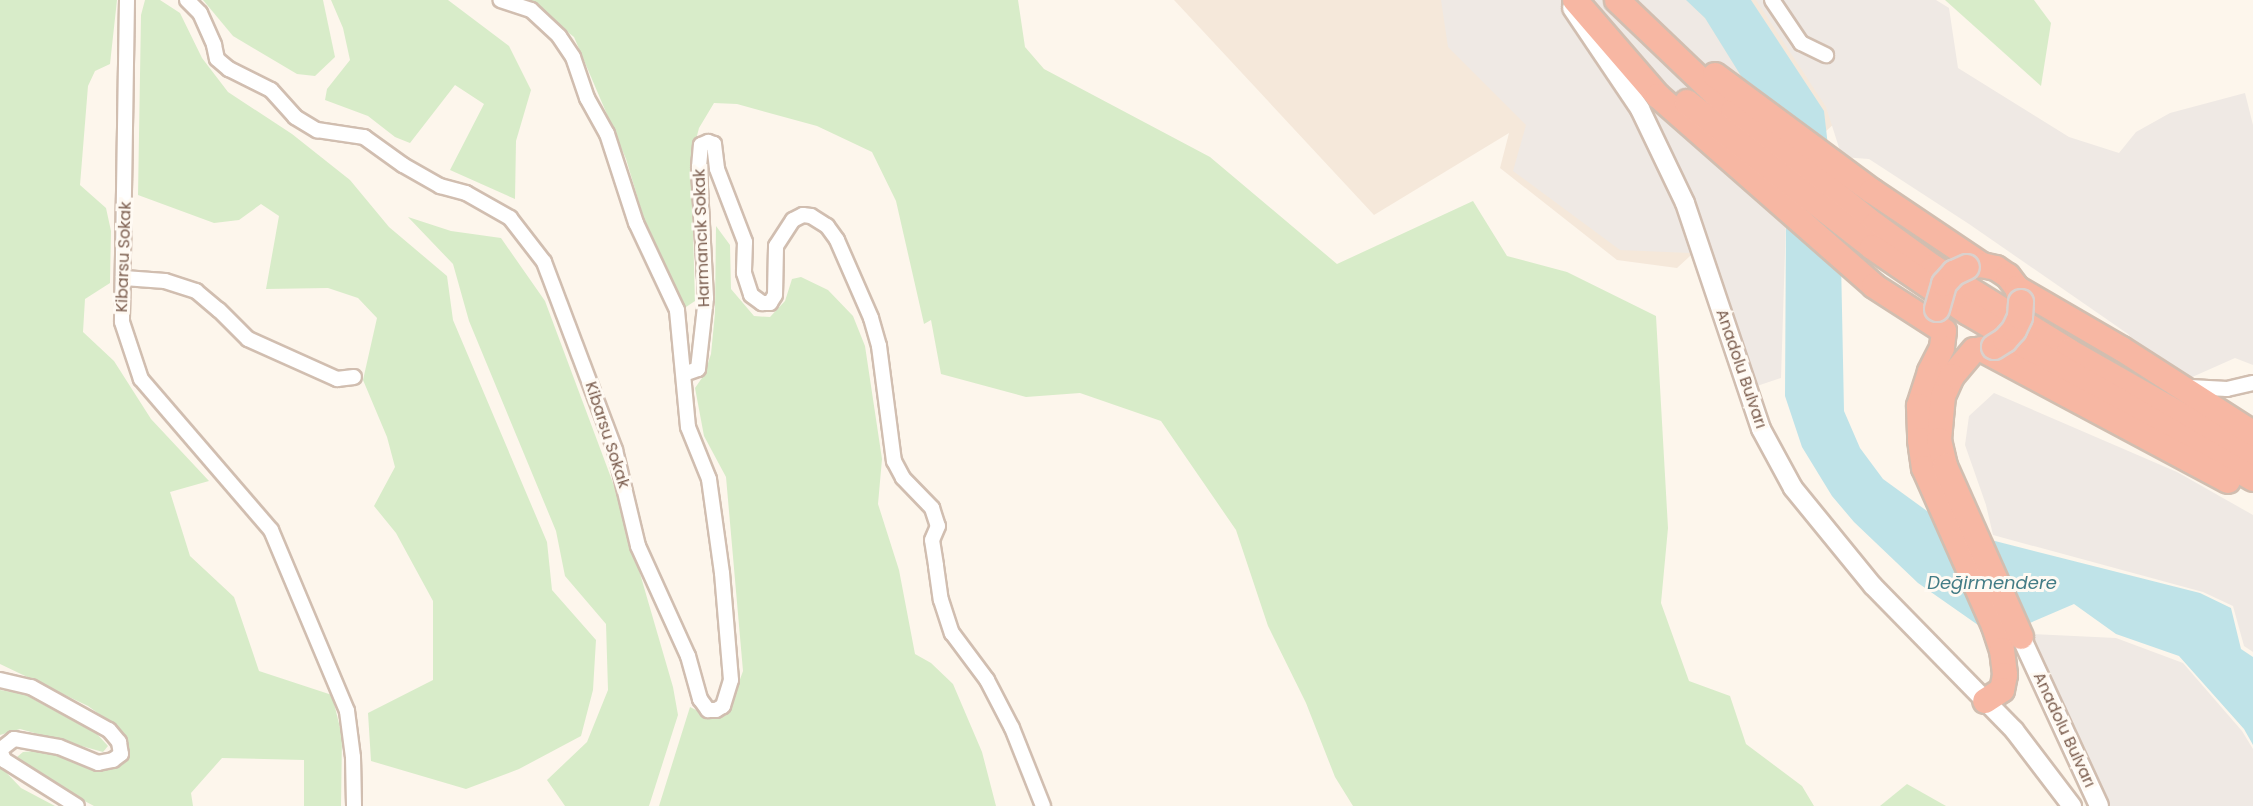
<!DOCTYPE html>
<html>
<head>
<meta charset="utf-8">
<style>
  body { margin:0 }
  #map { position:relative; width:2253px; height:806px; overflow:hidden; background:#fdf6ec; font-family:Poppins,sans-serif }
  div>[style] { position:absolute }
  .residential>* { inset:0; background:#f5e8da }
  .industrial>* { inset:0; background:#efe9e4 }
  .green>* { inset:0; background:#d8ecc9 }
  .water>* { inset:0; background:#bfe3e8 }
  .roads { filter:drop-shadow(2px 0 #d1beb0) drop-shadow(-2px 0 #d1beb0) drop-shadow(0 2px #d1beb0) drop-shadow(0 -2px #d1beb0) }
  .street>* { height:14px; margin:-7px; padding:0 7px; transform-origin:7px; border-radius:7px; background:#fff }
  .secondary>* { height:18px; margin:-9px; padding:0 9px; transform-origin:9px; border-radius:9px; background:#fff }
  .highway>* { height:24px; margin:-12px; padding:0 12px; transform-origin:12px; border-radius:12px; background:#f7b7a3 }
  .bridges { filter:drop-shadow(2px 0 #dad1cd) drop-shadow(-2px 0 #dad1cd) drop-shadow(0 2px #dad1cd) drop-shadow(0 -2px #dad1cd) }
  .highway-bridge>* { height:24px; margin:-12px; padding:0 12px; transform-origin:12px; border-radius:12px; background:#f7b7a3 }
  span { translate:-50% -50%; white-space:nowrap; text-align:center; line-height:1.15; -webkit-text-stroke:6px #fffaf3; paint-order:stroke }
  .street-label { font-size:16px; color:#7a5c4d }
  .water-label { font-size:18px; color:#437c86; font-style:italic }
</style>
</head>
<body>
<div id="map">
  <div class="residential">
    <i style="clip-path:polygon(1174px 0,1931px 0,1948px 19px,1677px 268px,1617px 260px,1500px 168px,1509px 133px,1374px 215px)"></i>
  </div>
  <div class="industrial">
    <i style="clip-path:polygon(1441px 0,1686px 0,1705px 18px,1764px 113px,1786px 221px,1781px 378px,1757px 386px,1713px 254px,1620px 250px,1513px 171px,1526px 125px,1448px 47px)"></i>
    <i style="clip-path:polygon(1756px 0,1936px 0,1949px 8px,1958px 68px,2069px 137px,2119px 153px,2136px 132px,2170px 113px,2245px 93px,2253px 125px,2253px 365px,2235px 358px,2190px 378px,2142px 351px,2128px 334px,1969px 224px,1869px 159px,1842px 157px,1826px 107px)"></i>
    <i style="clip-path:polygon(1994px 393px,2177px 472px,2253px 515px,2253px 652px,2244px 646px,2233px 606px,2203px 592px,1993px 535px,1986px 505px,1965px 445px,1969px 416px)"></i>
    <i style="clip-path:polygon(2032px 634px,2116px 638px,2183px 663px,2242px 731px,2253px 749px,2253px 806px,2110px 806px,2044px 667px)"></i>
  </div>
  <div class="green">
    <i style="clip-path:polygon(0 0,117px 0,110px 64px,95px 71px,88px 86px,80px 185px,106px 208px,111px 231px,110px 283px,85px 299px,83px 332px,114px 361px,151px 419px,209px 481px,170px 492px,190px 556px,234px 597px,259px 671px,332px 695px,342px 736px,341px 806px,304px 806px,304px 760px,222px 758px,191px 793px,193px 806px,94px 806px,45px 780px,17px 757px,23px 752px,45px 750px,98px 767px,117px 767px,129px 758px,127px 743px,117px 727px,88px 706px,0 664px)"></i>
    <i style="clip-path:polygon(145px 0,160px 0,180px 13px,202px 58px,228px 92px,292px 134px,350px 180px,389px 227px,447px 276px,453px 320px,547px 542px,552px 590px,596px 640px,593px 690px,581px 736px,519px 769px,466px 789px,371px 761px,368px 713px,433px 680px,433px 601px,396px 533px,374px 506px,395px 467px,387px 437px,363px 380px,377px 318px,358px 298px,328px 288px,266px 289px,279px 216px,261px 204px,239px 220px,214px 223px,138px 195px,141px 15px)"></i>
    <i style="clip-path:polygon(203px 0,323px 0,335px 57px,315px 76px,297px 74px,233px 36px)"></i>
    <i style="clip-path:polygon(331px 0,448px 0,509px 46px,531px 90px,516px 141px,515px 199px,450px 170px,484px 104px,455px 85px,410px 143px,395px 137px,368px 116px,325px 100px,327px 89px,350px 60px,343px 28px)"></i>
    <i style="clip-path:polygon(527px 0,1018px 0,1025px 47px,1044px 69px,1210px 157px,1337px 264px,1473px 201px,1507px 256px,1567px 272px,1656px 316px,1668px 528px,1661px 603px,1689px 681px,1730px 696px,1746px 744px,1802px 786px,1814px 806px,1353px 806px,1335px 777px,1306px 703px,1268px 626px,1236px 530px,1161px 421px,1080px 393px,1026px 397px,941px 374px,931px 320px,924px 324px,896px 201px,872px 152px,817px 126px,737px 104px,714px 103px,699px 128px,691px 159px,695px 301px,683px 309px,644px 219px,626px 159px,574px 37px)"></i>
    <i style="clip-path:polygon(1945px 0,2034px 0,2051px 23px,2041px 86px)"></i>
    <i style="clip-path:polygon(408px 217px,451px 231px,501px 238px,545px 301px,616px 491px,673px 687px,678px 715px,649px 806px,565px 806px,547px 780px,587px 742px,608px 690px,606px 624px,565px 576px,556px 531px,469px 321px,453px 264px)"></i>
    <i style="clip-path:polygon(716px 226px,730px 245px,731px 289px,754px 316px,770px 317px,785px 301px,792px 279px,801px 277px,828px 290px,853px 316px,865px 346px,882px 459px,878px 504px,899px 570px,915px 654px,931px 663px,953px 684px,982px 752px,996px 806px,659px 806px,690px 707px,714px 719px,729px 710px,743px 671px,726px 477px,704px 436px,695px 388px,704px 375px,711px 354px,715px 313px)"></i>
    <i style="clip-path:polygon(0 690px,24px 694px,97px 734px,108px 746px,103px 752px,20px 729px,0 735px)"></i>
    <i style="clip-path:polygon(0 766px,21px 788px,55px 806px,0 806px)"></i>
    <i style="clip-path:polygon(1907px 784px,1946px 806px,1880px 806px)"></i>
  </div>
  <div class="water">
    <i style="clip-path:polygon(1686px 0,1751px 0,1824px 111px,1841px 260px,1844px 411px,1860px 448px,1883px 479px,1927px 511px,1991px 540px,2200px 593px,2231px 608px,2241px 649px,2253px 657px,2253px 745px,2244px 729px,2179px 656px,2116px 634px,2074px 604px,2025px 625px,1978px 625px,1918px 583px,1854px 522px,1832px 496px,1802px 447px,1785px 396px,1786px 221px,1764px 113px,1705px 18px)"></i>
  </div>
  <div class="roads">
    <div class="street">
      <i style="left:127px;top:0;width:322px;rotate:90.9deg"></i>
      <i style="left:122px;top:322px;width:60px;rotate:71.6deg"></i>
      <i style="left:141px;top:379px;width:199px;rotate:49.3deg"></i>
      <i style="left:271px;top:530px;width:196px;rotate:67.2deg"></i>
      <i style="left:347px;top:711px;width:46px;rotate:82.6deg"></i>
      <i style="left:353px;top:757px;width:49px;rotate:88.8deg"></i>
      <i style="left:187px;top:0;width:18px;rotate:45deg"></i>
      <i style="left:200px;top:13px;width:35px;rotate:66deg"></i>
      <i style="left:214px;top:45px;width:14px;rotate:78deg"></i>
      <i style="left:217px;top:59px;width:16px;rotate:40deg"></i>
      <i style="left:229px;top:69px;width:47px;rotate:26.6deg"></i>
      <i style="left:271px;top:90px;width:36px;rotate:48deg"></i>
      <i style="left:295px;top:117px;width:26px;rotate:31deg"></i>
      <i style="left:317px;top:130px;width:48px;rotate:8.5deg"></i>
      <i style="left:364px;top:137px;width:48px;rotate:35.7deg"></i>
      <i style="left:403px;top:165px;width:43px;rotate:29.6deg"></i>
      <i style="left:440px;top:186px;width:27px;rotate:15deg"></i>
      <i style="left:466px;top:193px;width:51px;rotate:29.6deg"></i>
      <i style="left:510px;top:218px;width:56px;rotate:52.3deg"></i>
      <i style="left:544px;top:262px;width:201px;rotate:69.3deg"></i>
      <i style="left:615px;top:450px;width:99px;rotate:76.5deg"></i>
      <i style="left:638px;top:546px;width:121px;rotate:65.6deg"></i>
      <i style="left:688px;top:656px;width:45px;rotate:74.4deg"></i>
      <i style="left:700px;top:699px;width:14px;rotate:54deg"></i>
      <i style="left:708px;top:710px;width:8px"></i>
      <i style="left:716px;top:710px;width:8px;rotate:-30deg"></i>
      <i style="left:723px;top:706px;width:27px;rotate:-73deg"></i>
      <i style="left:731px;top:680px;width:107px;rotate:-94.8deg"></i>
      <i style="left:722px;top:573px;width:95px;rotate:-97.9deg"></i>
      <i style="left:709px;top:479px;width:56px;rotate:-112deg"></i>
      <i style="left:688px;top:427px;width:118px;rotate:-95.4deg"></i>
      <i style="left:677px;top:310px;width:96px;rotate:-115.2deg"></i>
      <i style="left:636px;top:223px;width:94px;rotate:-108deg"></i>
      <i style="left:607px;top:134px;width:41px;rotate:-119.1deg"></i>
      <i style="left:587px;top:98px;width:43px;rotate:-108.9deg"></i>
      <i style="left:573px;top:57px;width:25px;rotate:-124deg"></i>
      <i style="left:559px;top:36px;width:38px;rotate:-137deg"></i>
      <i style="left:531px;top:10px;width:32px;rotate:-162deg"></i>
      <i style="left:1772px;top:0;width:52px;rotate:56deg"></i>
      <i style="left:1801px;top:43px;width:28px;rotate:26deg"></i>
      <i style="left:124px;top:278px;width:41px;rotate:4.2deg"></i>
      <i style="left:165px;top:281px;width:33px;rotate:18deg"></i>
      <i style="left:196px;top:291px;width:30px;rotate:40deg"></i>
      <i style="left:219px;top:310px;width:41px;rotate:45deg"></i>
      <i style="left:248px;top:339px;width:98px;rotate:24.2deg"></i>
      <i style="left:337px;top:379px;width:17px;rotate:-7deg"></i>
      <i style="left:684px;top:374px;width:15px;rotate:-20deg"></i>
      <i style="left:698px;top:369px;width:71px;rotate:-83.6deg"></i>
      <i style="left:706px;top:298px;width:131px;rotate:-93.1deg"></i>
      <i style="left:699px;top:167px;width:22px;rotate:-85deg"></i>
      <i style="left:701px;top:145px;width:8px;rotate:-23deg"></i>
      <i style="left:708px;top:142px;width:6px;rotate:18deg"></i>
      <i style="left:714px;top:144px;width:25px;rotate:83deg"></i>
      <i style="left:717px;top:169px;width:78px;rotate:69deg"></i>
      <i style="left:745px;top:242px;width:31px;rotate:92deg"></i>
      <i style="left:744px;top:273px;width:23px;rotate:72deg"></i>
      <i style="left:751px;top:295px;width:14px;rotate:36deg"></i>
      <i style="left:762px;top:303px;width:8px"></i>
      <i style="left:770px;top:303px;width:9px;rotate:-58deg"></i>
      <i style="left:775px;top:295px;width:49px;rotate:-88.8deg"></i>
      <i style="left:776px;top:246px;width:31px;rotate:-57deg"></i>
      <i style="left:793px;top:220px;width:11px;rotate:-27deg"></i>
      <i style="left:803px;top:215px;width:8px;rotate:7deg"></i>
      <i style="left:811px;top:216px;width:19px;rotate:32deg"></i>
      <i style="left:827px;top:226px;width:17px;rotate:54deg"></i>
      <i style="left:837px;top:240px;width:85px;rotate:66.4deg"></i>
      <i style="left:871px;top:318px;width:29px;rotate:74deg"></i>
      <i style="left:879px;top:346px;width:116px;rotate:82.6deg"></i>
      <i style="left:894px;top:461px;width:19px;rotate:62deg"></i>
      <i style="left:903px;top:478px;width:42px;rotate:46deg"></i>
      <i style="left:932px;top:508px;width:19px;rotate:72deg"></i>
      <i style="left:938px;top:526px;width:15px;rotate:113deg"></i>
      <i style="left:932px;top:540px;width:26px;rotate:81deg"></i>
      <i style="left:936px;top:566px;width:34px;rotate:82deg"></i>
      <i style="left:941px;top:600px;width:35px;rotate:72deg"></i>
      <i style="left:952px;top:633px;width:59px;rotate:53.3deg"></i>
      <i style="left:987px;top:680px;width:54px;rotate:62.5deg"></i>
      <i style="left:1012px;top:728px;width:84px;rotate:68.3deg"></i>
      <i style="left:2190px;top:387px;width:37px;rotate:3deg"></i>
      <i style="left:2227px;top:389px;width:27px;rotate:-13deg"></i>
      <i style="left:0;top:680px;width:32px;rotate:13deg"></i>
      <i style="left:31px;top:687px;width:89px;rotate:28.9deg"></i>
      <i style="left:109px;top:730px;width:16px;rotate:50deg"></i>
      <i style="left:119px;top:742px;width:12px;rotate:81deg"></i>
      <i style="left:121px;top:754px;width:10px;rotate:143deg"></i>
      <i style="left:113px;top:760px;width:15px;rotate:169deg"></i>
      <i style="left:98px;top:763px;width:42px;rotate:-157.7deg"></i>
      <i style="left:59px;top:747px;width:46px;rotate:-169.9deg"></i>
      <i style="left:14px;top:739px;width:18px;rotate:142deg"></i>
      <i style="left:0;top:750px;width:11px;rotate:68deg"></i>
      <i style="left:4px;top:760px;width:86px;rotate:32.2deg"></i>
    </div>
    <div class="secondary">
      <i style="left:1572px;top:8px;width:122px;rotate:56deg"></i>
      <i style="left:1640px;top:109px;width:104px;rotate:64.4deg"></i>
      <i style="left:1685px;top:203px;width:238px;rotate:71.4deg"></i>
      <i style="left:1761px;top:429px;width:67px;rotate:61.5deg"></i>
      <i style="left:1793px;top:488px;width:127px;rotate:50.8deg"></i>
      <i style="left:1873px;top:586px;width:202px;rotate:45.6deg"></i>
      <i style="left:2014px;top:730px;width:96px;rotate:52.7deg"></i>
      <i style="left:2021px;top:637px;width:186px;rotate:65.2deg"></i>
    </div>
    <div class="highway">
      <i style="left:1575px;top:0;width:127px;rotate:49.2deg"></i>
      <i style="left:1658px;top:96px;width:288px;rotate:41.3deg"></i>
      <i style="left:1874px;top:286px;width:83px;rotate:32.7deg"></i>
      <i style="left:1944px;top:331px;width:17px;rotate:97deg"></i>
      <i style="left:1942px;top:348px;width:27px;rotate:117deg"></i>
      <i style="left:1930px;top:372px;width:36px;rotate:108deg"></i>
      <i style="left:1919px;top:406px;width:34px;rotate:88deg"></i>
      <i style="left:1920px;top:440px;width:28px;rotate:82deg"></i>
      <i style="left:1924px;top:468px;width:173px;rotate:66.1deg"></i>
      <i style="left:1994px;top:626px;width:25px;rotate:72deg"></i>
      <i style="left:2002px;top:650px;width:25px;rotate:83deg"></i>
      <i style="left:2005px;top:675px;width:15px;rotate:101deg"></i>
      <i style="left:2002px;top:690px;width:20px;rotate:147deg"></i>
      <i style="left:1617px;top:0;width:161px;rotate:43.7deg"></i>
      <i style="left:1733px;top:111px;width:182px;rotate:38.8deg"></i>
      <i style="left:1875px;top:225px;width:72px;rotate:35.9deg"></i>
      <i style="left:1933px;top:267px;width:160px;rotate:31.7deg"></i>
      <i style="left:2069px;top:351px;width:212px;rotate:29.7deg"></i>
      <i style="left:1715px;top:75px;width:195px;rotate:36.5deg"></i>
      <i style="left:1872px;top:191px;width:133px;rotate:33.9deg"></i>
      <i style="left:1687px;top:102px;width:235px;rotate:38.1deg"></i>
      <i style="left:1872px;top:247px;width:116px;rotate:34.5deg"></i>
      <i style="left:1968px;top:313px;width:330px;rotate:30.2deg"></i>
      <i style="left:1967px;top:267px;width:15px;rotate:-8deg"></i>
      <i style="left:1982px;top:265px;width:14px;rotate:12deg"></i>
      <i style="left:1996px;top:268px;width:14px;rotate:34deg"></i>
      <i style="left:2008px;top:276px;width:15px;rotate:53deg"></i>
      <i style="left:2017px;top:288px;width:15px;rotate:74deg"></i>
      <i style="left:2017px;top:288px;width:121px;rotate:30.2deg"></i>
      <i style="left:2122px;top:349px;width:156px;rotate:32.7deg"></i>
      <i style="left:1981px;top:349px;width:280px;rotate:28.1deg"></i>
      <i style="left:1974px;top:350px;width:34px;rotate:130deg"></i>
      <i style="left:1952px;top:376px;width:22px;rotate:114deg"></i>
      <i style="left:1943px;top:396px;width:44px;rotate:95.2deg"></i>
      <i style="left:1939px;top:440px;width:27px;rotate:77deg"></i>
      <i style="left:1945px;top:466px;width:187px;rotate:66deg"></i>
    </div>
  </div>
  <div class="bridges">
    <div class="highway-bridge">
      <i style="left:1937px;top:309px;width:26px;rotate:-74deg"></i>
      <i style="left:1944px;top:284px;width:15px;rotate:-48deg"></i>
      <i style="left:1954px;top:273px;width:14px;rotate:-25deg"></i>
      <i style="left:1994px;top:347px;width:13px;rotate:-32deg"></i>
      <i style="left:2005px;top:340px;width:13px;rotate:-48deg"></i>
      <i style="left:2014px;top:330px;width:14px;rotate:-65deg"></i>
      <i style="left:2020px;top:317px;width:15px;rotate:-86deg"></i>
    </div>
  </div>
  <div class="street-label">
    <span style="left:702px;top:238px;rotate:-92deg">Harmancık Sokak</span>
    <span style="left:124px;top:257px;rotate:-88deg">Kibarsu Sokak</span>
    <span style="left:1741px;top:369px;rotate:71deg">Anadolu Bulvarı</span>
    <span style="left:607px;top:435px;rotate:72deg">Kibarsu Sokak</span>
    <span style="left:2064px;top:730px;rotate:65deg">Anadolu Bulvarı</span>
  </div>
  <div class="water-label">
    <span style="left:1992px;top:583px">Değirmendere</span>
  </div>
</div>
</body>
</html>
